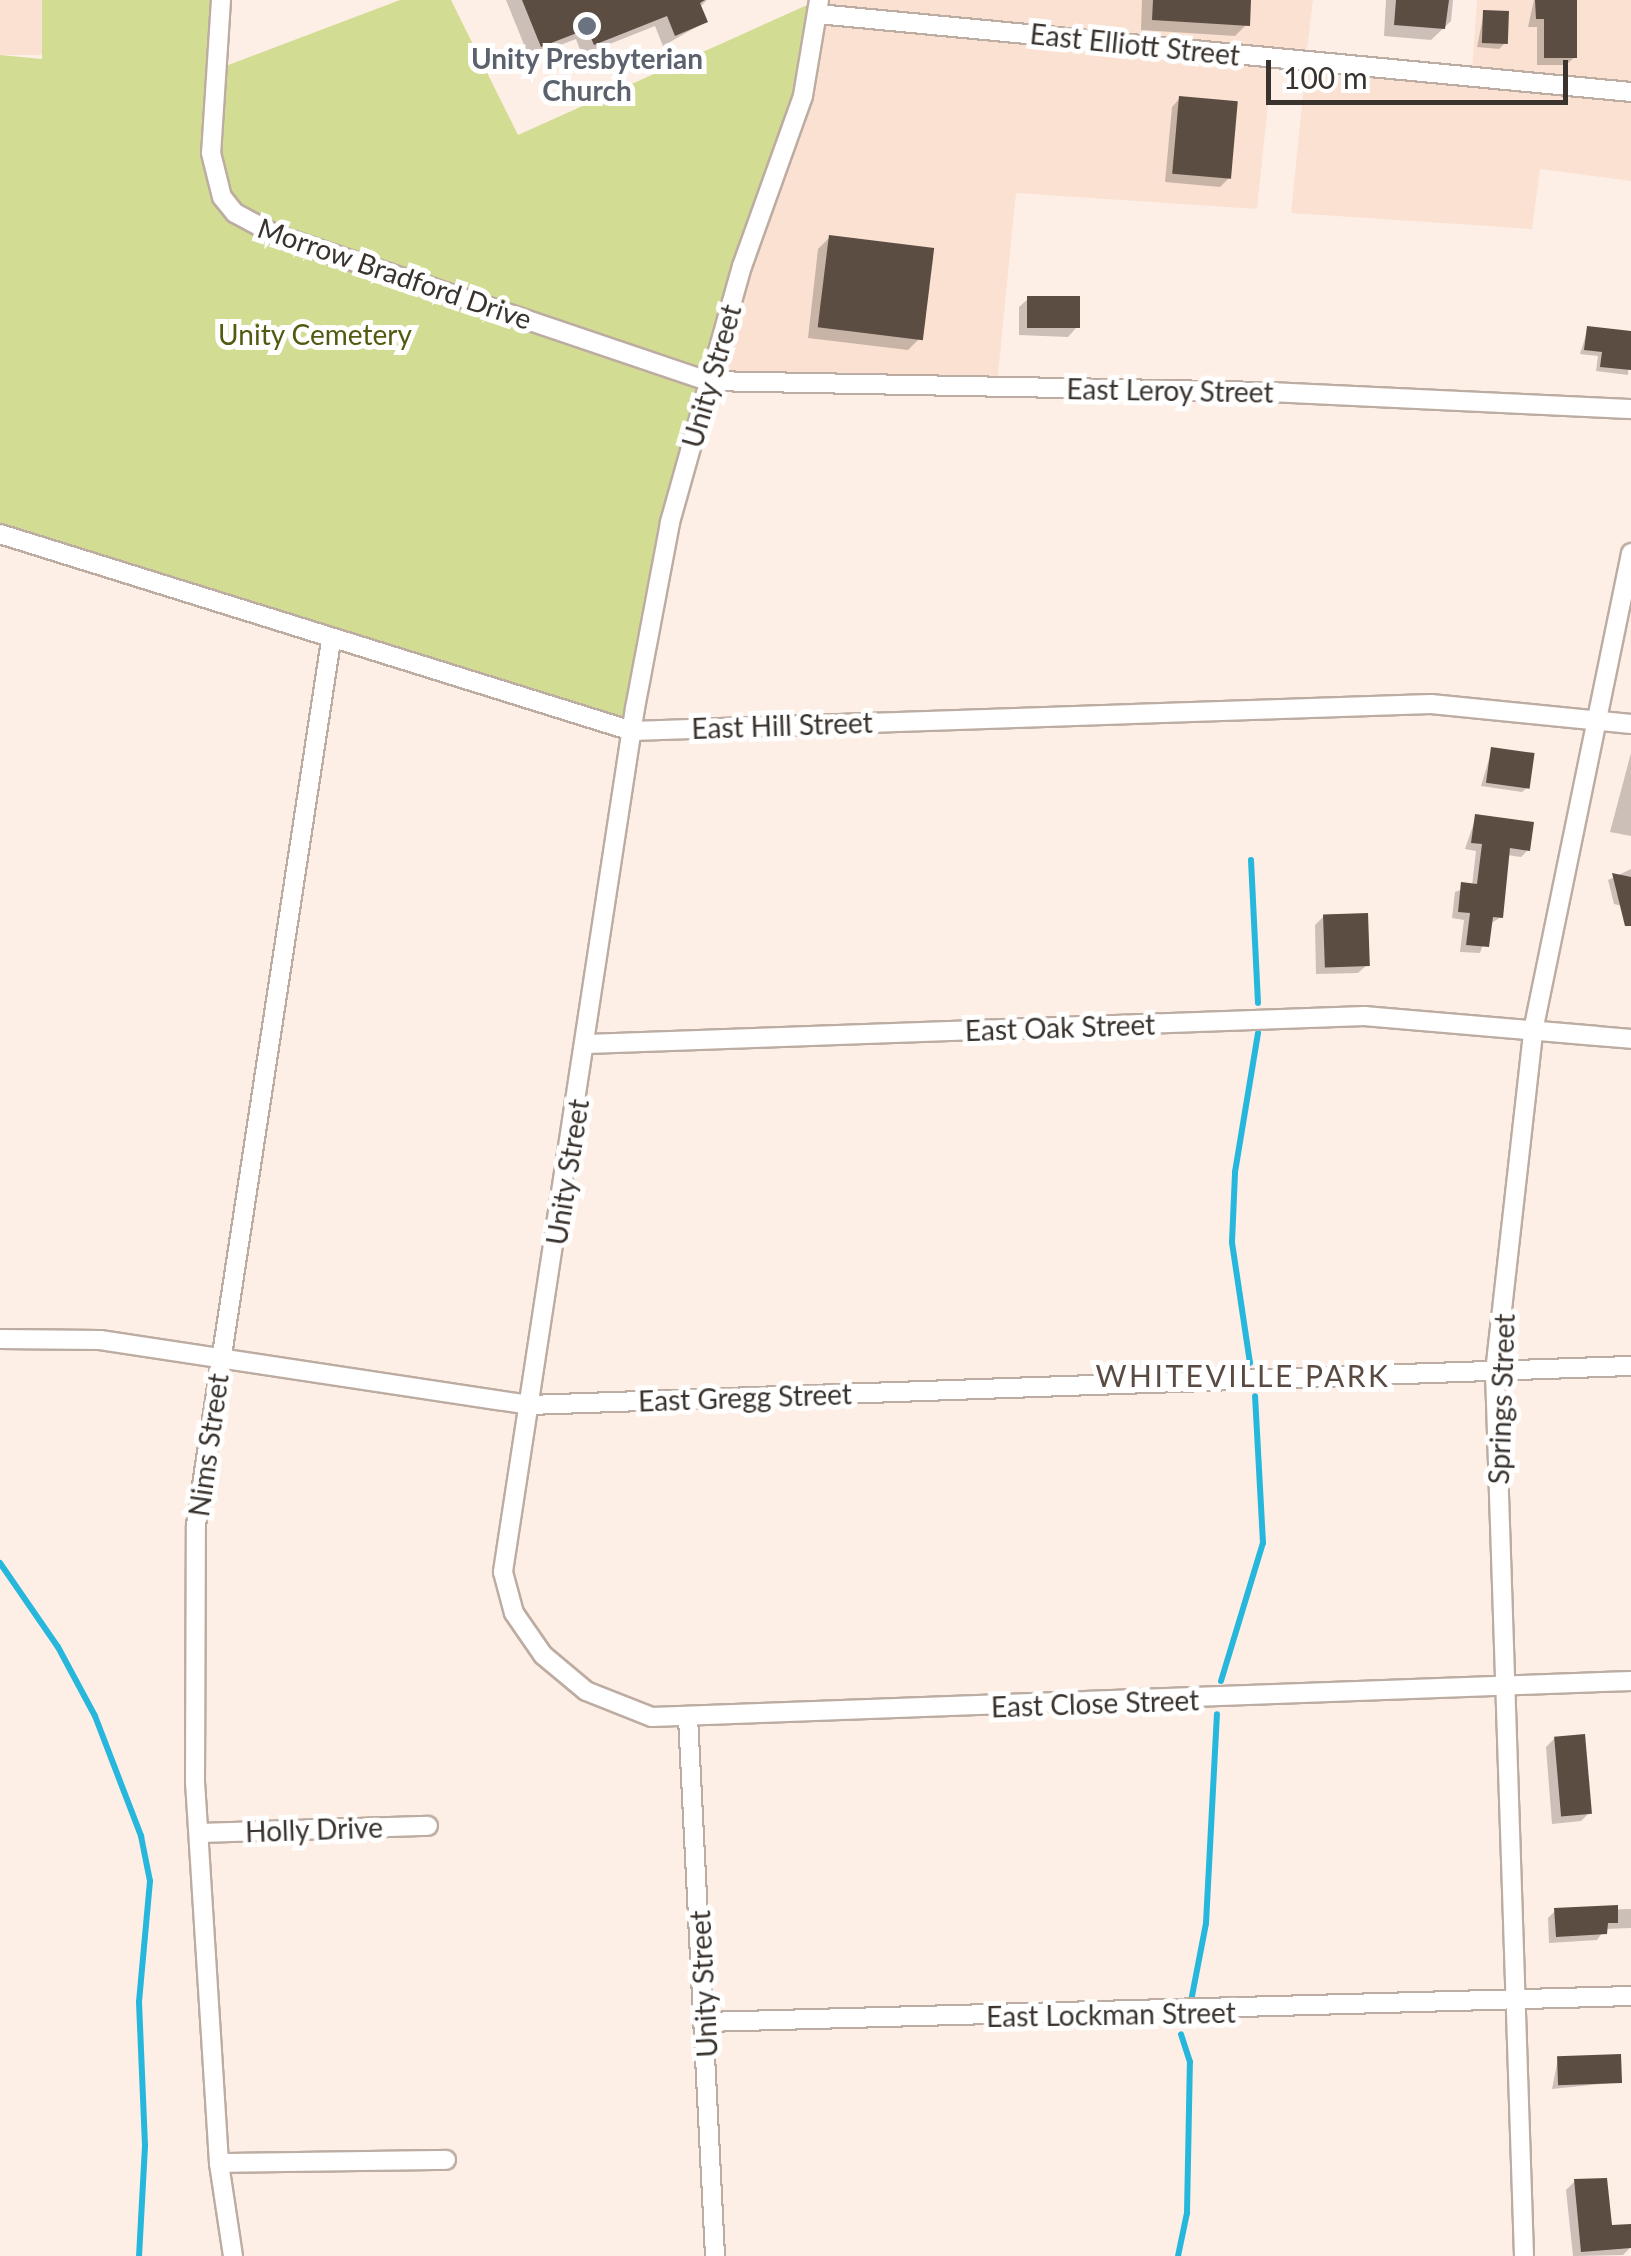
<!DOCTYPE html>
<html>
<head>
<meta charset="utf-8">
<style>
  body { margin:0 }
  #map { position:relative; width:1631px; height:2256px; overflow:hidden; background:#feefe6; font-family:Lato,sans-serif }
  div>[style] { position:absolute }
  .built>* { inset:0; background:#fbe1d1; transform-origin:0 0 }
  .green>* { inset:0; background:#d2dc93 }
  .shadow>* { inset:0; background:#0003 }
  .stream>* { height:6px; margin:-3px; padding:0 3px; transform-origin:3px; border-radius:3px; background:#27b7dd }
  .building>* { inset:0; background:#5c4d43; transform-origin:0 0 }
  .roads { filter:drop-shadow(2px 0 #bdaca1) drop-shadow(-2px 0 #bdaca1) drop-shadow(0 2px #bdaca1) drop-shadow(0 -2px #bdaca1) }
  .minor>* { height:18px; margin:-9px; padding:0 9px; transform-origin:9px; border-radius:9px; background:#fff }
  .dots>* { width:28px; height:28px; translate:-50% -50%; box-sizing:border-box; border:5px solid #fff; border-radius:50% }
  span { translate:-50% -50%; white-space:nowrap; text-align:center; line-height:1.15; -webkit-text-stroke:10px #fff; paint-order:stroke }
  .street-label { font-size:28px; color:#39322d }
  .worship-label { font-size:28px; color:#5b616d; font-weight:700 }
  .park-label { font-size:28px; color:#535a10 }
  .neighbourhood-label { font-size:30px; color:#5a4b42; letter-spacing:2.5px }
  .scale { position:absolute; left:1266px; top:60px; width:302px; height:45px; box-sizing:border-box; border:5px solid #39322d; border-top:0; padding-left:12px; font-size:30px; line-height:35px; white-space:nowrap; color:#39322d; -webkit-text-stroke:8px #fff; paint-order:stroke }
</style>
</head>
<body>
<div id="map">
  <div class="built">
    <i style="left:0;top:0;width:42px;height:55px"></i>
    <i style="clip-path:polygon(814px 0,1313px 0,1307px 49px,1274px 47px,1257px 209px,1016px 193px,997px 384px,717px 379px)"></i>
    <i style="clip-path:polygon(1477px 0,1631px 0,1631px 181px,1540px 169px,1532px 229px,1291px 213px,1307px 56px,1472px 73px)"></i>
  </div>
  <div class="green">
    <i style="clip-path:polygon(42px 0,219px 0,215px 70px,400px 0,451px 0,518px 135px,814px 2px,807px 71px,740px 259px,629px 726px,0 530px,0 55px,42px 59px)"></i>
  </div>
  <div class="shadow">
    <i style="clip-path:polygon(506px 0,707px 0,699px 8px,705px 22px,663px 46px,655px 26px,582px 55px,576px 39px,529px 57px)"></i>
    <i style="clip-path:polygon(1142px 0,1248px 0,1247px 24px,1235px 36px,1141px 30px)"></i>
    <i style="clip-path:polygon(1386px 0,1453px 0,1451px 21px,1431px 40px,1384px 36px)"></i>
    <i style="clip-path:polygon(1534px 0,1575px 0,1575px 57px,1566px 65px,1537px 65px,1537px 27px,1528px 27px)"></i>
    <i style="clip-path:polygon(1484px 12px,1505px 43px,1499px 49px,1477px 47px)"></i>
    <i style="clip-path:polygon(1180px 98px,1229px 178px,1220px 187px,1165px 182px,1172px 107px)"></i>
    <i style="clip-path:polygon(830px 237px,920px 338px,908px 350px,808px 338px,818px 249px)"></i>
    <i style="clip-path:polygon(1028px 299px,1076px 328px,1068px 337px,1019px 335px,1019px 307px)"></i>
    <i style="clip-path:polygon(1588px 328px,1631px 334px,1628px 375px,1596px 371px,1598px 356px,1580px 354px)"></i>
    <i style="clip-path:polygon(1492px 749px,1528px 787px,1522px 792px,1481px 786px)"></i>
    <i style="clip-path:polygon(1631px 753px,1631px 836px,1610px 832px)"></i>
    <i style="clip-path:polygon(1476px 817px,1528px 850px,1521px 857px,1507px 855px,1501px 917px,1490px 924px,1480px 953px,1460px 952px,1464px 920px,1452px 918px,1455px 892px,1472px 886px,1476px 851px,1465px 849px)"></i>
    <i style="clip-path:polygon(1631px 869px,1631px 908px,1614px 904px,1608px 880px)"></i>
    <i style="clip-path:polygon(1324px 916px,1367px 965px,1358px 973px,1316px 974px,1315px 925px)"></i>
    <i style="clip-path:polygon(1555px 1738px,1589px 1813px,1581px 1821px,1552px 1824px,1546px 1747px)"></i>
    <i style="clip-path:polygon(1631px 1909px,1631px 1928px,1605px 1929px,1597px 1940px,1549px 1943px,1548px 1918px,1555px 1911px)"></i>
    <i style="clip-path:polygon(1558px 2059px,1620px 2082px,1552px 2089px)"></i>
    <i style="clip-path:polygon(1575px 2181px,1631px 2247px,1623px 2255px,1573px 2256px,1566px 2190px)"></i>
  </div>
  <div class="stream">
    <i style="left:1251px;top:860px;width:143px;rotate:87.2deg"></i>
    <i style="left:1250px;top:1363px;width:122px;rotate:-98.5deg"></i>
    <i style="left:1232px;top:1242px;width:70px;rotate:-87.5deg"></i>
    <i style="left:1235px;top:1172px;width:141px;rotate:-80.6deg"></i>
    <i style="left:0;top:1563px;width:102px;rotate:55.4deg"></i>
    <i style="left:58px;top:1647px;width:78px;rotate:61.8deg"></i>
    <i style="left:95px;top:1716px;width:129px;rotate:69deg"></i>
    <i style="left:141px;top:1836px;width:46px;rotate:78.7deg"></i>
    <i style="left:150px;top:1881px;width:121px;rotate:95.2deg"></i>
    <i style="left:139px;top:2002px;width:144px;rotate:87.6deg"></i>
    <i style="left:145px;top:2146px;width:110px;rotate:93.1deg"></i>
    <i style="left:1221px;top:1681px;width:144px;rotate:-73.1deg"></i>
    <i style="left:1263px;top:1543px;width:147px;rotate:-93.1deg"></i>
    <i style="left:1192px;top:1996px;width:74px;rotate:-79.1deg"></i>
    <i style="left:1206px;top:1923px;width:209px;rotate:-87deg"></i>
    <i style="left:1178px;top:2256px;width:44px;rotate:-78.2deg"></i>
    <i style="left:1187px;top:2213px;width:151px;rotate:-88.9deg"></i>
    <i style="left:1190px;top:2062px;width:29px;rotate:-108deg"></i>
  </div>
  <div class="building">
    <i style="clip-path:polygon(522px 0,705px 0,700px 3px,708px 22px,675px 36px,667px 16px,594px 45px,587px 29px,541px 47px)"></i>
    <i style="clip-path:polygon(1153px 0,1251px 0,1250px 26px,1152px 20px)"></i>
    <i style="clip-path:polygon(1396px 0,1449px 0,1445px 29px,1394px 25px)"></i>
    <i style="clip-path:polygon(1535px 0,1577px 0,1577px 58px,1544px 58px,1544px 19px,1536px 19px)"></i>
    <i style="left:1483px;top:10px;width:26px;height:33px;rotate:2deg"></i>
    <i style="left:1179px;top:96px;width:59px;height:78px;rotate:5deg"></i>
    <i style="left:829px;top:235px;width:106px;height:93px;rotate:7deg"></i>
    <i style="left:1027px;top:296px;width:53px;height:32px"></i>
    <i style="clip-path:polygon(1587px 326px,1631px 331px,1631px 370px,1600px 367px,1602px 352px,1584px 350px)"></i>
    <i style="left:1491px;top:747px;width:44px;height:36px;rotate:8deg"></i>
    <i style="clip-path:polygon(1475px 814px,1534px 822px,1530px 851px,1510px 848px,1503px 918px,1493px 917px,1489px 947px,1466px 945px,1470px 913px,1458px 912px,1461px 882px,1477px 884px,1482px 844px,1471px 843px)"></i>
    <i style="clip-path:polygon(1612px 873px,1631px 877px,1631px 926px,1625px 926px)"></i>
    <i style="left:1368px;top:913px;width:53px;height:45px;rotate:88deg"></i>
    <i style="left:1585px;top:1734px;width:80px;height:31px;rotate:85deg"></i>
    <i style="clip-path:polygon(1618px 1905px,1618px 1923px,1608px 1923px,1607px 1934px,1556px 1937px,1554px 1908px)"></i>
    <i style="left:1621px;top:2054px;width:29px;height:64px;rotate:88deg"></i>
    <i style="clip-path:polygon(1607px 2178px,1612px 2225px,1631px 2224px,1631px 2248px,1581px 2252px,1574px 2179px)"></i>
  </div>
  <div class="roads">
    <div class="minor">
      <i style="left:221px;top:0;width:153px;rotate:93.7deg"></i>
      <i style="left:211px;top:153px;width:45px;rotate:76deg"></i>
      <i style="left:222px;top:197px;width:21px;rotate:51deg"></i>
      <i style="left:235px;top:213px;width:47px;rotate:28.2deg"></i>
      <i style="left:276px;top:235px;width:456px;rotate:18.7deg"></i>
      <i style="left:708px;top:381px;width:560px;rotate:1.13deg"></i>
      <i style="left:1268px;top:392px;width:363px;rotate:2.7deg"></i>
      <i style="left:819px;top:0;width:97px;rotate:99.5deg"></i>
      <i style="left:803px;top:96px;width:181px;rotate:109.7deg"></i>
      <i style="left:742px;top:266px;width:267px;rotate:105.7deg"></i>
      <i style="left:670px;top:523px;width:188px;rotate:100.7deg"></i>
      <i style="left:635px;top:708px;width:874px;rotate:98.69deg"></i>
      <i style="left:503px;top:1572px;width:42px;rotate:75deg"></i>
      <i style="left:514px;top:1613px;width:51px;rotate:55.4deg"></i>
      <i style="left:543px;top:1655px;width:56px;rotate:39.9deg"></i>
      <i style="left:586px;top:1691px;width:71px;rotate:21.5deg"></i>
      <i style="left:652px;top:1717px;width:980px;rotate:-2.11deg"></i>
      <i style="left:818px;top:14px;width:817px;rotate:5.48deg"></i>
      <i style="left:0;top:534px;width:662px;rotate:17.31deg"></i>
      <i style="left:632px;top:731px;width:799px;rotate:-1.94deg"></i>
      <i style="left:1431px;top:704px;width:201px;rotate:5.7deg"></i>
      <i style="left:587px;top:1044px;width:778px;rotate:-2.06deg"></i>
      <i style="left:1364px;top:1016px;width:268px;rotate:4.9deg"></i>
      <i style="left:0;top:1339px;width:100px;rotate:0.6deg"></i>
      <i style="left:100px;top:1340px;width:434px;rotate:8.6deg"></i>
      <i style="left:529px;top:1405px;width:1103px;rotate:-2.03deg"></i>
      <i style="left:688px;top:1717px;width:540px;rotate:87.13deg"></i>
      <i style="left:201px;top:1833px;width:227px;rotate:-1.8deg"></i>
      <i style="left:706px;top:2022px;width:925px;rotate:-1.61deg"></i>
      <i style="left:219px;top:2163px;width:227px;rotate:-0.8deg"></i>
      <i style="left:233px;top:2256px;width:94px;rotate:-98.6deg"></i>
      <i style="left:219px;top:2163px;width:381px;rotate:-93.6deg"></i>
      <i style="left:195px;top:1783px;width:258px;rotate:-89.8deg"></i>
      <i style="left:196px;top:1525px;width:894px;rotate:-81.32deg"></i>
      <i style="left:1524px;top:2256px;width:884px;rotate:-91.88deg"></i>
      <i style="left:1495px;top:1372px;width:343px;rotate:-83.6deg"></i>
      <i style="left:1533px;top:1031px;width:488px;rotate:-78.4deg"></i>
    </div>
  </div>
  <div class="dots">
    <i style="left:587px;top:26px;background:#6b7280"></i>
  </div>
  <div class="street-label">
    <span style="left:1135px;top:44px;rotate:6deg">East Elliott Street</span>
    <span style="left:395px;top:273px;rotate:19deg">Morrow Bradford Drive</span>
    <span style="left:711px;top:376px;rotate:-74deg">Unity Street</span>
    <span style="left:1170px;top:390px;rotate:1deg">East Leroy Street</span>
    <span style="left:782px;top:725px;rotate:-2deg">East Hill Street</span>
    <span style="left:1060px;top:1027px;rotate:-2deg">East Oak Street</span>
    <span style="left:567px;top:1172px;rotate:-81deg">Unity Street</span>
    <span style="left:745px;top:1397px;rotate:-2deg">East Gregg Street</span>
    <span style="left:1501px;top:1399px;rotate:-88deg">Springs Street</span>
    <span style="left:208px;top:1445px;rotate:-82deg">Nims Street</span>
    <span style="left:1095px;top:1703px;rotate:-2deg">East Close Street</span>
    <span style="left:314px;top:1829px;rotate:-2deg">Holly Drive</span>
    <span style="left:703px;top:1984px;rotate:-93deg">Unity Street</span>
    <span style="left:1111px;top:2014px;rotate:-1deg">East Lockman Street</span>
  </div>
  <div class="worship-label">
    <span style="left:587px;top:74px">Unity Presbyterian<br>Church</span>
  </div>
  <div class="park-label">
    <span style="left:315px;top:334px">Unity Cemetery</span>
  </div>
  <div class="neighbourhood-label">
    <span style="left:1243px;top:1375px">WHITEVILLE PARK</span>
  </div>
  <div class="scale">100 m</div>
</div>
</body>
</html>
